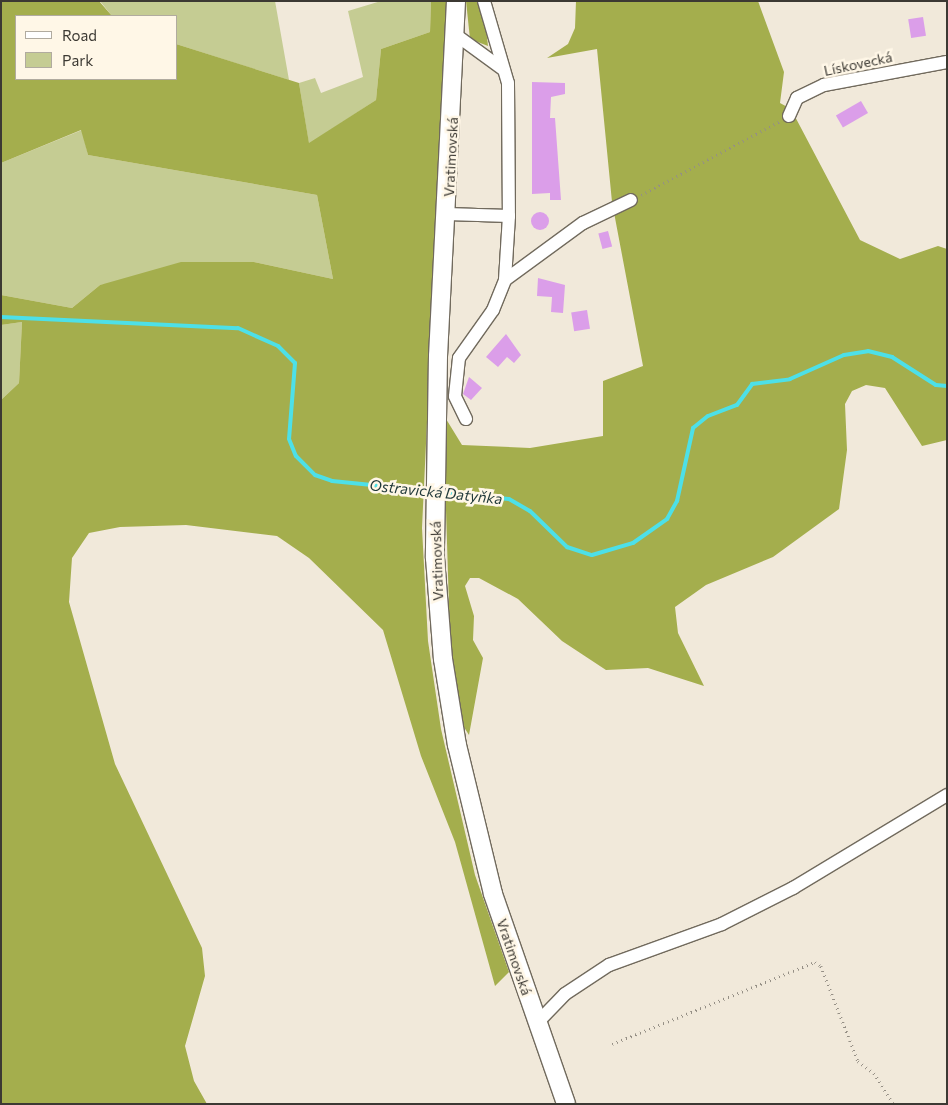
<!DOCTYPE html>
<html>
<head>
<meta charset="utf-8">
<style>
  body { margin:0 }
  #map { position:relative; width:948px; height:1105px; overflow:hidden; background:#f1e9da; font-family:Commissioner,sans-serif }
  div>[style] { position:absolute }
  .green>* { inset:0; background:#c5cc93 }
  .forest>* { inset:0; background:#a4ae4d }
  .stream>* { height:4px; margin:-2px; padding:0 2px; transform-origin:2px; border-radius:2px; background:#4de0e8 }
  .building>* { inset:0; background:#db9ee9; transform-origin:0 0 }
  .round { border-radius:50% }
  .path>* { height:2.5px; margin-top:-1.25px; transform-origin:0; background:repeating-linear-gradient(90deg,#958f85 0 1px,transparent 0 5px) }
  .roads { filter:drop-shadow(1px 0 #716a5d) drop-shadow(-1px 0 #716a5d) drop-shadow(0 1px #716a5d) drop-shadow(0 -1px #716a5d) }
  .minor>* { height:12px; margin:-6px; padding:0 6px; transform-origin:6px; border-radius:6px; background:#fff }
  .secondary>* { height:18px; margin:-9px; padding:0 9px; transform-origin:9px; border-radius:9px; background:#fff }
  span { translate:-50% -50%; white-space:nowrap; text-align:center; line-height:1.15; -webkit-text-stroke:5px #fff7e7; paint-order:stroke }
  .street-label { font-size:14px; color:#3c3933 }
  .water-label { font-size:15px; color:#1f3738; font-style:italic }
  .frame { position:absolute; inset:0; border:2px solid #3c3933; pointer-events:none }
  .legend { position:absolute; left:15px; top:15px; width:162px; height:65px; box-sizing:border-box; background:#fff7e7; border:1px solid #b1ab9f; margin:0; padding:6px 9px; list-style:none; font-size:15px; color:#3c3933 }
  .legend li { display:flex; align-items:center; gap:10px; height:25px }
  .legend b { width:25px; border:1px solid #b1ab9f }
</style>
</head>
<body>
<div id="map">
  <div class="green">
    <i style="clip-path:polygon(100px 1px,275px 1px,289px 80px,176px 44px,176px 16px,112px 16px)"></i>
    <i style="clip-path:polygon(381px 1px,431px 1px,430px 32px,381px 49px,376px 100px,309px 144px,299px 83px,315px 78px,321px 93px,363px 77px,348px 11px)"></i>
    <i style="clip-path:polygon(82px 130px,88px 155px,317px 195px,333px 279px,254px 262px,100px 285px,72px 308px,1px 295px,1px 163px)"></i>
    <i style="clip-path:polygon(22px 322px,19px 383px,1px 400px,1px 325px)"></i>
  </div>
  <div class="forest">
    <i style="clip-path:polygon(1px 1px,99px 1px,112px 16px,16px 16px,16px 79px,176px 79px,176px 44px,299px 83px,309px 143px,376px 100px,381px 49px,430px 32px,431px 1px,447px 1px,422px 528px,428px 641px,441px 729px,475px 875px,509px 972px,495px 986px,455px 842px,421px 756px,383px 630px,309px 558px,277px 536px,186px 525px,120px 527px,89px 533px,72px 558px,69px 602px,115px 764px,202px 948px,205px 976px,185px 1046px,194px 1081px,207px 1104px,1px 1104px,1px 400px,19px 383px,22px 322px,1px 325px,1px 295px,72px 308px,100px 285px,181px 262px,254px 262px,333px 279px,317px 195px,88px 155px,81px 130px,1px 163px)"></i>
    <i style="clip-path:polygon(466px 1px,483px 1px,488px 46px,470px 39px)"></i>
    <i style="clip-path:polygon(576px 1px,758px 1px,784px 72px,780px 103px,791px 109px,860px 240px,900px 259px,938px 246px,947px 249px,947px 440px,922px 446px,885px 388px,866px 385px,852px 391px,845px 404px,847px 450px,839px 509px,773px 557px,706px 585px,675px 607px,678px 633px,704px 686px,648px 668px,606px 670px,562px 641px,518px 599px,479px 578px,470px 578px,465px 586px,474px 616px,473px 640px,483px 658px,469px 735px,460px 721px,450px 639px,443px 414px,462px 445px,530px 448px,603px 436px,603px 381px,643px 366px,612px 202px,597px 49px,547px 58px,568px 44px,575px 28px)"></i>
  </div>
  <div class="stream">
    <i style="left:1px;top:317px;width:237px;rotate:2.7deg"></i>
    <i style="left:238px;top:328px;width:44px;rotate:24.2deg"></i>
    <i style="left:278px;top:346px;width:24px;rotate:45deg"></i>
    <i style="left:295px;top:363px;width:76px;rotate:94.5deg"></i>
    <i style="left:289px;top:439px;width:18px;rotate:68deg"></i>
    <i style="left:296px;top:456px;width:27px;rotate:45deg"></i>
    <i style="left:315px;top:475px;width:18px;rotate:19deg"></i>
    <i style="left:332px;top:481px;width:100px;rotate:5.7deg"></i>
    <i style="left:441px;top:492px;width:68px;rotate:5.9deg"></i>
    <i style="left:509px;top:499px;width:24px;rotate:30deg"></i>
    <i style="left:530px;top:511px;width:52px;rotate:44.2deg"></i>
    <i style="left:567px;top:547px;width:26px;rotate:18deg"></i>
    <i style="left:592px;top:555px;width:43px;rotate:-16.3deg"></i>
    <i style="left:633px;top:543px;width:42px;rotate:-35.2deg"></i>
    <i style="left:667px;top:519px;width:21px;rotate:-61deg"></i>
    <i style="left:677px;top:501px;width:75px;rotate:-77.6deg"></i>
    <i style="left:693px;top:428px;width:19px;rotate:-39deg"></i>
    <i style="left:708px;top:416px;width:31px;rotate:-21deg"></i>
    <i style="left:737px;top:405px;width:26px;rotate:-54deg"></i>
    <i style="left:752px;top:384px;width:38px;rotate:-7deg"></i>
    <i style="left:790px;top:379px;width:59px;rotate:-24deg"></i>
    <i style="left:844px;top:355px;width:24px;rotate:-9deg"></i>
    <i style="left:868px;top:351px;width:25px;rotate:14deg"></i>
    <i style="left:892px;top:357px;width:52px;rotate:32.5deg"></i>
    <i style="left:936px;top:385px;width:11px;rotate:5deg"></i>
  </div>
  <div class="building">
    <i style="left:923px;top:17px;width:19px;height:15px;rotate:81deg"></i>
    <i style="clip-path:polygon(532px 82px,565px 83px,565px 94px,551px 97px,550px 118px,555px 118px,561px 200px,550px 200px,550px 193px,532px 194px)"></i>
    <i style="left:861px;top:101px;width:14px;height:29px;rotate:60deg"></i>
    <i class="round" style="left:531px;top:212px;width:18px;height:18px"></i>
    <i style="left:608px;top:231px;width:16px;height:10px;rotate:75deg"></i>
    <i style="clip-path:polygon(538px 278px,565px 285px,563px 313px,551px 312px,552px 297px,537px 296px)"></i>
    <i style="left:587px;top:310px;width:19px;height:16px;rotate:81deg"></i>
    <i style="clip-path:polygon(506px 334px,521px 355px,514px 363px,507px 357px,498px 367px,486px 357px)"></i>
    <i style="clip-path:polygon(469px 377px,482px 388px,471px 400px,463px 394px)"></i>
  </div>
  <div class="path">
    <i style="left:641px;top:195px;width:157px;rotate:-28deg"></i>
    <i style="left:612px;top:1044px;width:219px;rotate:-22deg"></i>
    <i style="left:815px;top:962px;width:7px;rotate:34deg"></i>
    <i style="left:821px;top:966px;width:102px;rotate:68.7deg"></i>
    <i style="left:858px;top:1061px;width:20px;rotate:37deg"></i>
    <i style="left:874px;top:1073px;width:36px;rotate:58deg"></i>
  </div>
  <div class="roads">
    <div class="minor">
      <i style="left:484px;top:1px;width:85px;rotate:73.7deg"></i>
      <i style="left:508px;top:83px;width:133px;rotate:89.6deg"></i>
      <i style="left:509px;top:216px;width:64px;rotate:93.6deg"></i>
      <i style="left:456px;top:35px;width:59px;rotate:36.1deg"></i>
      <i style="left:789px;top:116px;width:20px;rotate:-66deg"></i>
      <i style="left:797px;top:98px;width:30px;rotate:-26deg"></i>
      <i style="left:824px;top:85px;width:125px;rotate:-10.6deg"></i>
      <i style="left:447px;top:214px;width:62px;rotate:1.8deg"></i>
      <i style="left:466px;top:419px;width:25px;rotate:-116deg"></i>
      <i style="left:455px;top:396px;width:38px;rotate:-84deg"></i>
      <i style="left:459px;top:358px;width:59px;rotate:-54.7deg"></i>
      <i style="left:493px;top:310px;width:32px;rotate:-68deg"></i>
      <i style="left:505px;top:280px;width:97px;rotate:-36.2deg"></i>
      <i style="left:583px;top:223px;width:53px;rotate:-25.6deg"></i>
      <i style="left:537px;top:1023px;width:40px;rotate:-46deg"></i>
      <i style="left:565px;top:994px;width:53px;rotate:-33.4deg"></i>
      <i style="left:609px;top:965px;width:120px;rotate:-19.9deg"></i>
      <i style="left:722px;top:924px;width:80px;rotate:-26.9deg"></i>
      <i style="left:793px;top:888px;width:180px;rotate:-31.1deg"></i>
    </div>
    <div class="secondary">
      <i style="left:456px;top:1px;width:355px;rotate:92.9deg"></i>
      <i style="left:438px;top:356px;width:202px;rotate:90.9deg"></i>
      <i style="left:435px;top:558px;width:101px;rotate:85.5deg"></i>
      <i style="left:443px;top:659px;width:87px;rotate:80.8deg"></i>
      <i style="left:457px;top:745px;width:153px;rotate:76.4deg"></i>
      <i style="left:493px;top:894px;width:222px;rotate:70.8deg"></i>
    </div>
  </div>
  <div class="street-label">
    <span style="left:858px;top:64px;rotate:-12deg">Lískovecká</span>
    <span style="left:451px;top:157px;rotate:-87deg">Vratimovská</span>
    <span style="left:437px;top:561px;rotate:-92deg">Vratimovská</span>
    <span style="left:514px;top:957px;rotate:71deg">Vratimovská</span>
  </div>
  <div class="water-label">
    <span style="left:436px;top:492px;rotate:6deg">Ostravická Datyňka</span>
  </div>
  <div class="frame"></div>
  <ul class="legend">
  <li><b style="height:6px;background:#fff"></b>Road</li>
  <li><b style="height:14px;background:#c5cc93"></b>Park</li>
  </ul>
</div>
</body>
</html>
